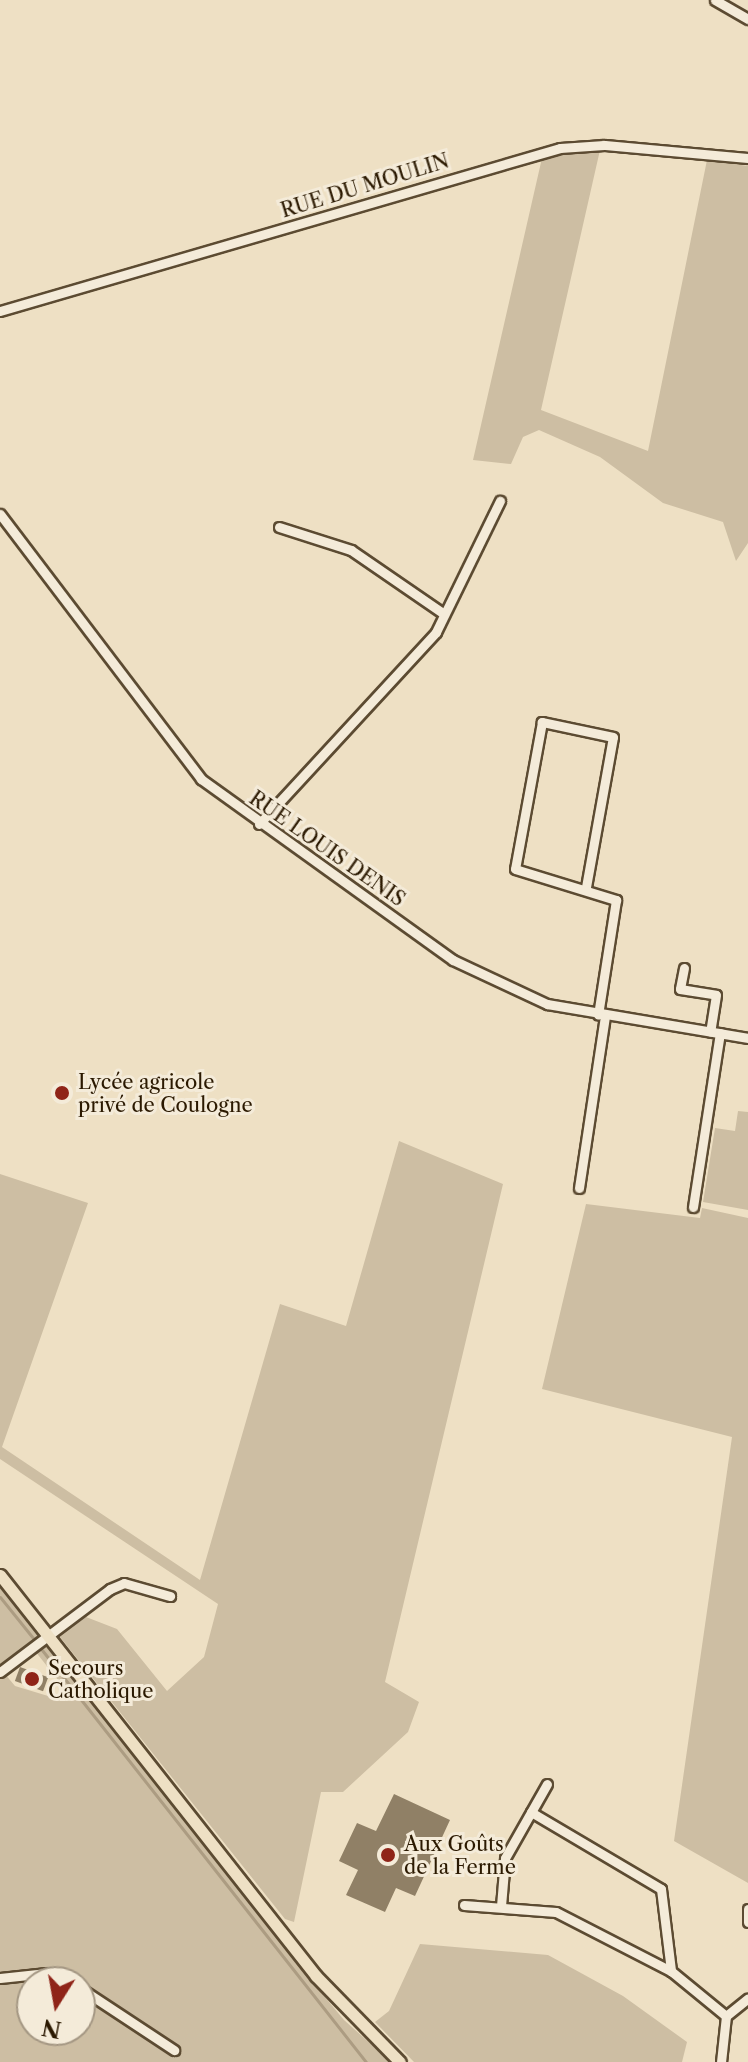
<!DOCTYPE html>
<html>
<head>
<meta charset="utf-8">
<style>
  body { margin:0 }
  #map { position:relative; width:748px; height:2062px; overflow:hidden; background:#eee0c4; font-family:"Libre Caslon Text",serif }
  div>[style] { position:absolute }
  .green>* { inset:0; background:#cdbea3 }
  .stream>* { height:3px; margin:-1.5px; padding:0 1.5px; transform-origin:1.5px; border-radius:1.5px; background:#ac9c82 }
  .building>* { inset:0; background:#908066; transform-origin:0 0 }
  .roads { filter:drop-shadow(2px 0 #5c4b32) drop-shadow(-2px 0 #5c4b32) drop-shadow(0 2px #5c4b32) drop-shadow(0 -2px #5c4b32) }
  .minor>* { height:9px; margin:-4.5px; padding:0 4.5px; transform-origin:4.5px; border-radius:4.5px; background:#f4ebd9 }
  .major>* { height:11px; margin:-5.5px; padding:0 5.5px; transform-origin:5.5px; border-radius:5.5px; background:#eee0c4 }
  .dots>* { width:22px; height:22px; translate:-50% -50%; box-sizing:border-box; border:4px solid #f4ebd9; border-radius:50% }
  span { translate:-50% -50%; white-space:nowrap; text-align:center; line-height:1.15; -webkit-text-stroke:6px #f4ebd9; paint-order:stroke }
  .street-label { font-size:20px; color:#2b1901 }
  .poi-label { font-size:20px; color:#2b1901 }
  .left { translate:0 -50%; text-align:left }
  .north { position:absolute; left:16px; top:1966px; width:80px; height:80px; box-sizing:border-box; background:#f4ebd9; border:2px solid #a49783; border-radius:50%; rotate:191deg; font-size:22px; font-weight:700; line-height:32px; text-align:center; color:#2b1901 }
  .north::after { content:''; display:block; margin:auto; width:28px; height:36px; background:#8f2418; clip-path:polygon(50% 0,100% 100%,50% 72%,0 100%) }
</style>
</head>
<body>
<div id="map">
  <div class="green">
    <i style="clip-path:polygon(600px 150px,541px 410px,648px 451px,707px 160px,748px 166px,748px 543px,736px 561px,723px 522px,663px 503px,600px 457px,539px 430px,523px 437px,511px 464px,473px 460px,542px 158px)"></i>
    <i style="clip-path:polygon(738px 1111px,748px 1112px,748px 1210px,703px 1202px,715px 1128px,735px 1131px)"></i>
    <i style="clip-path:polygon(399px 1141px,503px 1184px,385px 1682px,419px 1702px,408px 1732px,343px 1792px,321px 1792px,294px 1922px,285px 1919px,60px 1637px,86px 1617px,117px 1629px,167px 1691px,204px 1657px,218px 1604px,0 1459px,0 1174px,88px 1203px,2px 1447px,200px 1580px,280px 1304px,346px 1326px)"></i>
    <i style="clip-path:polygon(586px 1204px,700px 1218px,702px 1208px,748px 1218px,748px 1883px,674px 1841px,732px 1437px,542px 1389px)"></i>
    <i style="clip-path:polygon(evenodd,0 1588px,279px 1942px,344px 2020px,391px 2062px,0 2062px,0 1588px,35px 1651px,62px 1685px,58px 1699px,15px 1686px,5px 1674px,35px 1651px,0 1588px,32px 1982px,80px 1982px,80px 2030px,32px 2030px,32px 1982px)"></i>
    <i style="clip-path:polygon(420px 1944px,548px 1955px,623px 1996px,687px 2042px,682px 2062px,414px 2062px,375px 2022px,389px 2011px)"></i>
  </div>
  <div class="stream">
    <i style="left:0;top:1597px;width:53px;rotate:51.2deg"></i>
    <i style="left:42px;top:1650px;width:524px;rotate:51.82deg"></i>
  </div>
  <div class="building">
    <i style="left:20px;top:1667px;width:30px;height:15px;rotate:20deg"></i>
    <i style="clip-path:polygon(394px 1794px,450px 1820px,415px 1896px,396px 1888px,385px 1912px,346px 1895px,358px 1870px,339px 1861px,357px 1823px,376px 1831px)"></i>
  </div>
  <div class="roads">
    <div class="minor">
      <i style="left:715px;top:0;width:38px;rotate:30deg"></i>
      <i style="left:0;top:311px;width:583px;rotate:-16.23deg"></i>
      <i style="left:560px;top:148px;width:44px;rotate:-3.9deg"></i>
      <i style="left:604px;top:145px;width:145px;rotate:5.2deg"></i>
      <i style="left:0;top:514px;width:333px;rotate:52.8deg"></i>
      <i style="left:201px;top:779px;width:310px;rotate:35.7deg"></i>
      <i style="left:453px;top:960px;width:104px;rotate:25.1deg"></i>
      <i style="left:547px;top:1004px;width:204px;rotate:9.6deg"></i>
      <i style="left:279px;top:527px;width:76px;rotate:17.7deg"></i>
      <i style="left:351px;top:550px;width:113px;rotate:34.5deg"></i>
      <i style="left:259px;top:824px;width:261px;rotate:-47.3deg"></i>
      <i style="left:436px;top:632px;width:146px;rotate:-64deg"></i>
      <i style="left:586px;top:887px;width:152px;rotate:-79.8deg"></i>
      <i style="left:613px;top:737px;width:73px;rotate:-168.1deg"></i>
      <i style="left:542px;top:722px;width:149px;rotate:100.4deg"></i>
      <i style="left:515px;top:869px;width:106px;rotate:17.1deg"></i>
      <i style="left:616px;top:900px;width:116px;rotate:98.9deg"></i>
      <i style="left:684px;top:968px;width:21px;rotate:101deg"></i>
      <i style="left:680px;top:989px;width:36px;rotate:9deg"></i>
      <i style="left:716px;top:995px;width:37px;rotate:99deg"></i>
      <i style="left:579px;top:1188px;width:174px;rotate:-81.4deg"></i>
      <i style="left:693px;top:1207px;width:176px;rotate:-81.2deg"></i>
      <i style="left:0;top:1672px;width:138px;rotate:-37deg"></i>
      <i style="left:110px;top:1589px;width:15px;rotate:-23deg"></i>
      <i style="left:124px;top:1583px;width:48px;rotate:15.8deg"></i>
      <i style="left:531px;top:1812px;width:151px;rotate:30.6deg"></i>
      <i style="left:661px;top:1889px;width:83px;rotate:83deg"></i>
      <i style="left:464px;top:1905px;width:92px;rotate:4.4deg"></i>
      <i style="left:556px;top:1912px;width:129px;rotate:27.2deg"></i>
      <i style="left:671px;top:1971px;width:71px;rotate:39.3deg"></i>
      <i style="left:501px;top:1906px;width:48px;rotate:-85.2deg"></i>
      <i style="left:505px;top:1858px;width:85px;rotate:-60.4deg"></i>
      <i style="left:748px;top:1909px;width:13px;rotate:90deg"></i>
      <i style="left:0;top:1978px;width:47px;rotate:-6.1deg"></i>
      <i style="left:47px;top:1973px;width:23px;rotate:23deg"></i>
      <i style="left:80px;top:1988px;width:113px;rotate:33.4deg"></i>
      <i style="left:721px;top:2062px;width:46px;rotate:-83.8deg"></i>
      <i style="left:726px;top:2016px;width:28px;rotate:-39deg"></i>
    </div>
    <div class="major">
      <i style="left:0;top:1575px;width:511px;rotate:51.76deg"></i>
      <i style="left:316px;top:1976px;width:120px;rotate:45.7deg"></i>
    </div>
  </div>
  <div class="dots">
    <i style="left:62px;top:1093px;background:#8f2418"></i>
    <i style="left:32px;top:1679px;background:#8f2418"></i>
    <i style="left:388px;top:1855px;background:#8f2418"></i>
  </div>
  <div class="street-label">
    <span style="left:365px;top:186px;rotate:-17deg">RUE DU MOULIN</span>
    <span style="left:327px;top:849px;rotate:35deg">RUE LOUIS DENIS</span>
  </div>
  <div class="poi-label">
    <span class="left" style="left:78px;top:1094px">Lycée agricole<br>privé de Coulogne</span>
    <span class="left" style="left:48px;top:1680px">Secours<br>Catholique</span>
    <span class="left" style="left:404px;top:1856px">Aux Goûts<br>de la Ferme</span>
  </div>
  <div class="north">N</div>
</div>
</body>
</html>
